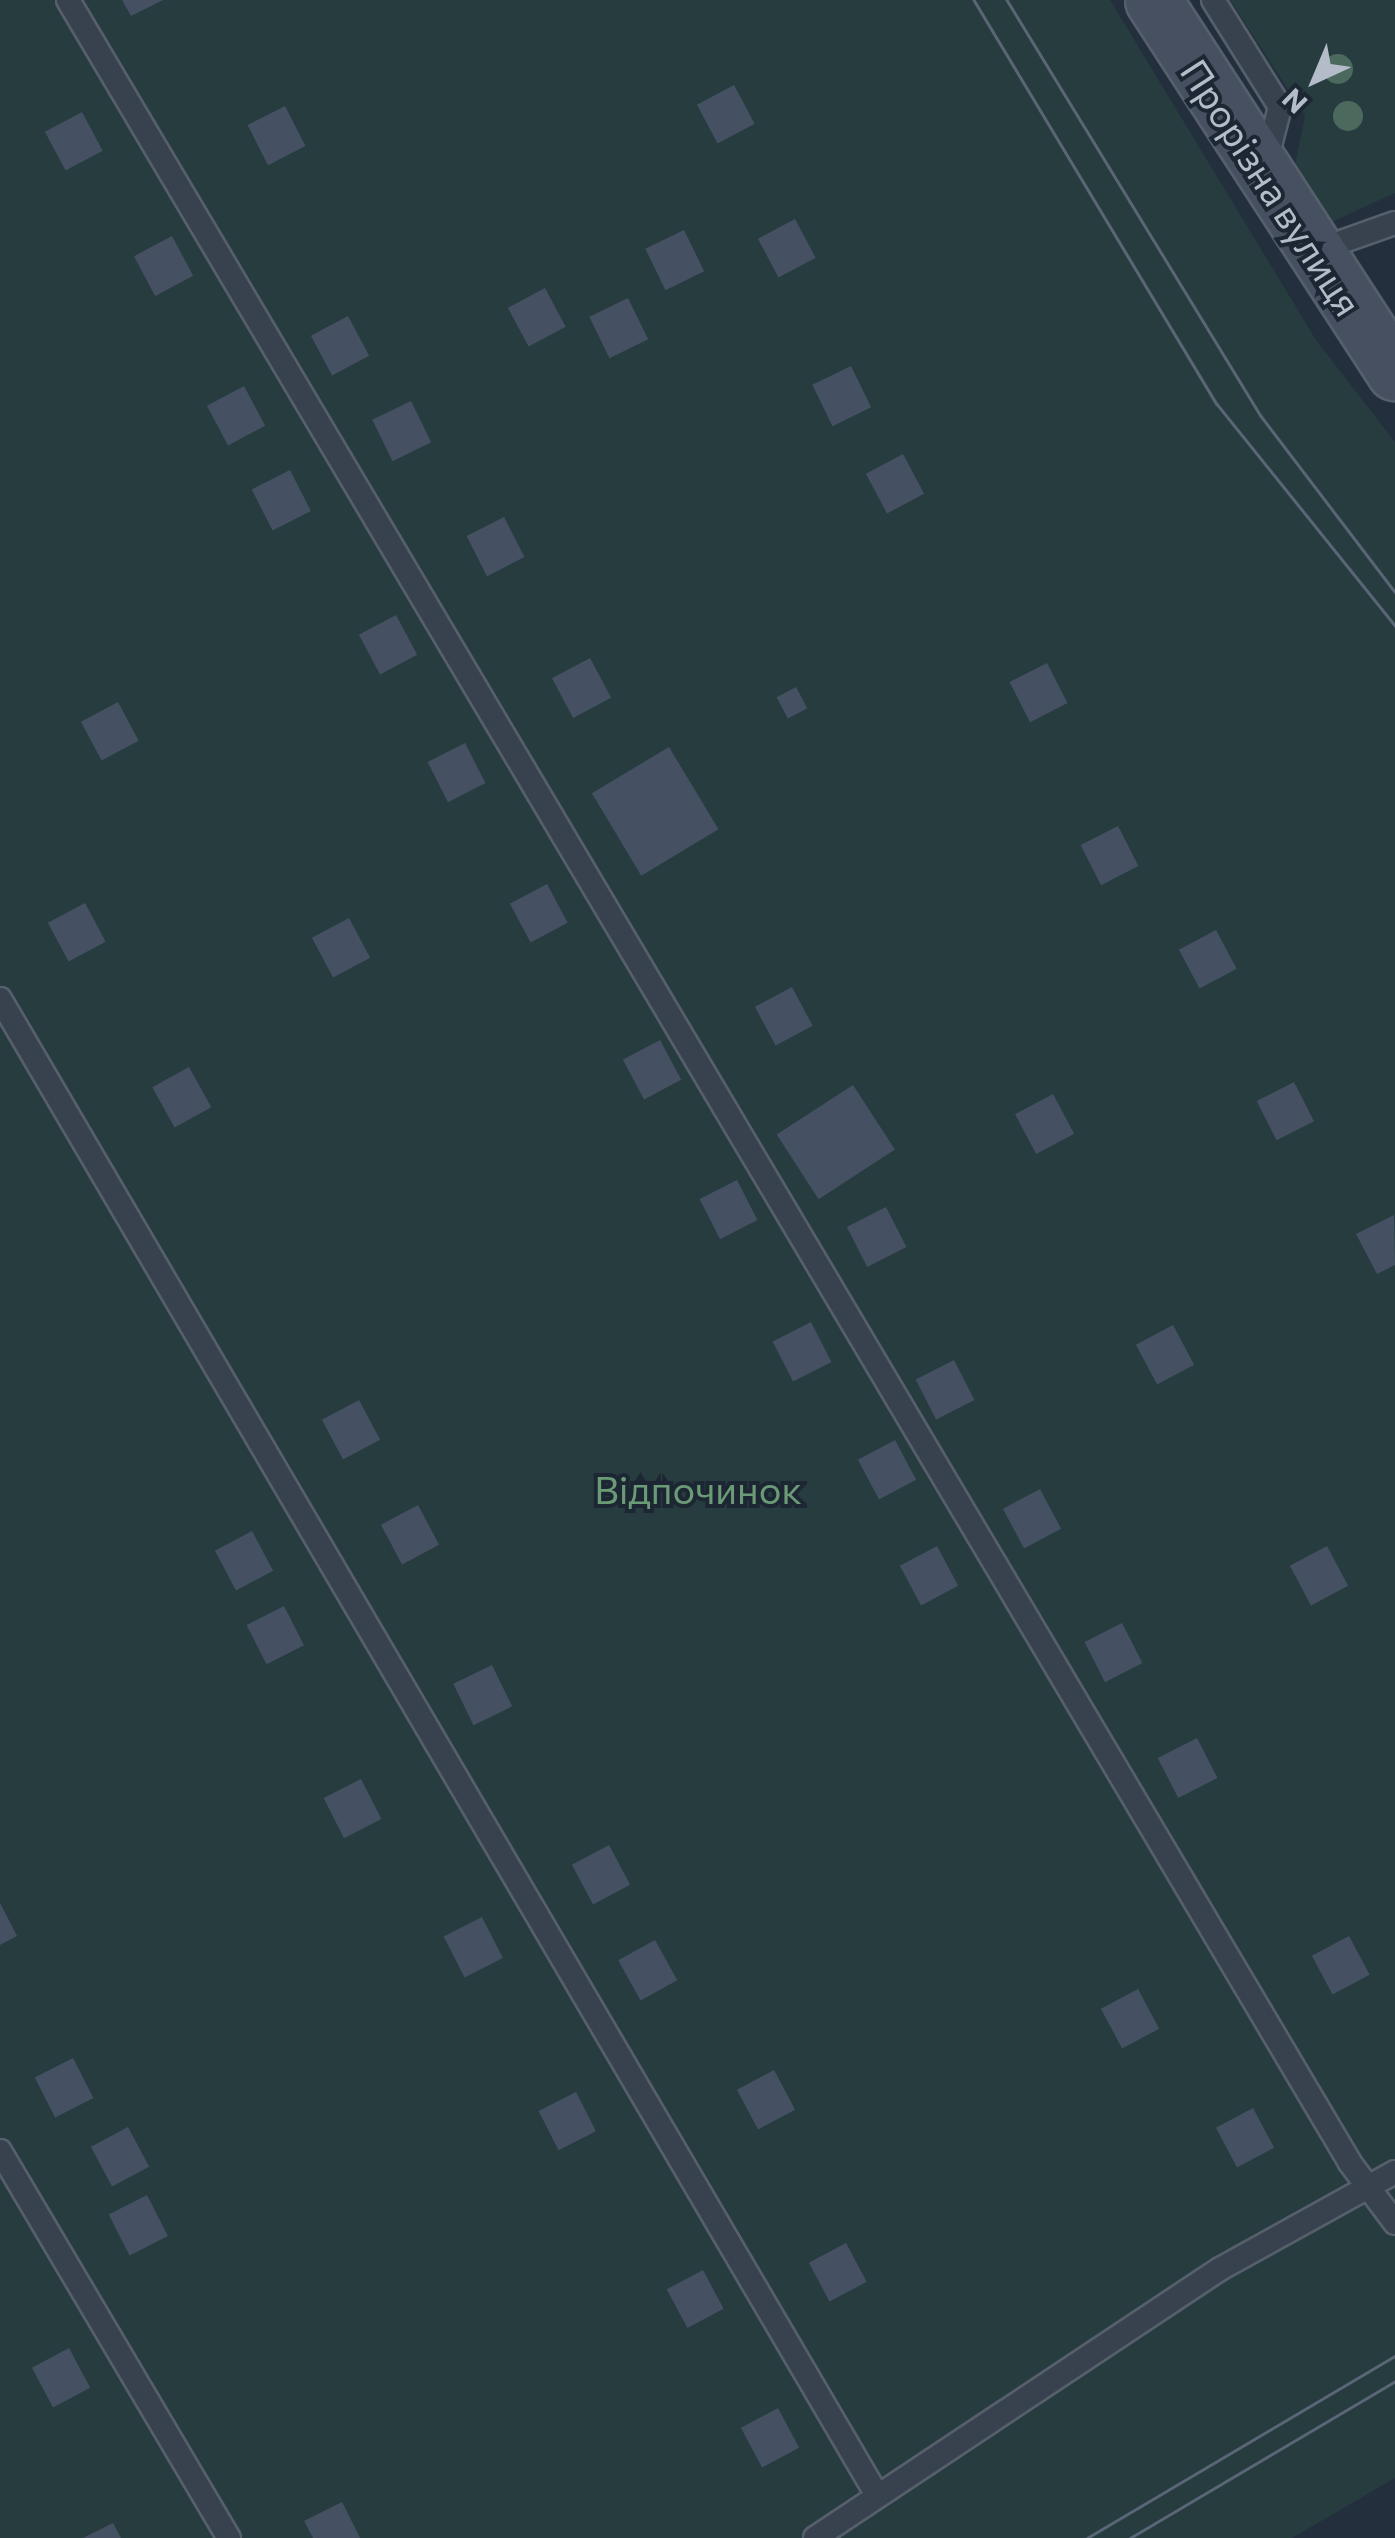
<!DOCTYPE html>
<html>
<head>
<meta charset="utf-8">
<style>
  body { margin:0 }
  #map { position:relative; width:1395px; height:2538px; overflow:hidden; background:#242f3e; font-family:Commissioner,sans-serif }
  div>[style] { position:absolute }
  .green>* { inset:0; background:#263c3f }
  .building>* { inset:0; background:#455162; transform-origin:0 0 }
  .roads { filter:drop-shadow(2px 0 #565f6c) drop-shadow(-2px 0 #565f6c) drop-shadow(0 2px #565f6c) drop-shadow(0 -2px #565f6c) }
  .service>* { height:22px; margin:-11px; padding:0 11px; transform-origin:11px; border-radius:11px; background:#38414e }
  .secondary>* { height:55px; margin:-27.5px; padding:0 27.5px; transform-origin:27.5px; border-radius:27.5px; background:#465061 }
  .tram>* { height:2.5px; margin:-1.25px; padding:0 1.25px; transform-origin:1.25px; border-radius:1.25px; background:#5a6575 }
  .trees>* { width:30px; height:30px; margin:-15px; border-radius:50%; background:#4b6a5d }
  span { translate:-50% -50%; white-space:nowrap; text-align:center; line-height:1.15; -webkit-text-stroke:8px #1d2633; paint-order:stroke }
  .street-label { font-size:38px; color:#b4bcc9 }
  .park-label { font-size:38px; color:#6b9a76 }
  .north { position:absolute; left:1265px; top:30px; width:100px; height:100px; -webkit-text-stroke:8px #1d2633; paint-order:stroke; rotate:224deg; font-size:28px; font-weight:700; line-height:40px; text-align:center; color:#b4bcc9 }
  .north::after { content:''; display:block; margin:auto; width:35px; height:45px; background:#b4bcc9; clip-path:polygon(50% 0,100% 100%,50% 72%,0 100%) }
</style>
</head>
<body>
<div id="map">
  <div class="green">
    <i style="clip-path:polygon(0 0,1110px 0,1316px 340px,1395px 442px,1395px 2478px,1292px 2538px,0 2538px)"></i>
    <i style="clip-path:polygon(1230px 0,1395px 0,1395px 193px,1323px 226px,1293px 175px,1305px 116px)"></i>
  </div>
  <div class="building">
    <i style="clip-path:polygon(122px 0,163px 0,131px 16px)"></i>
    <i style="left:734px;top:85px;width:44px;height:42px;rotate:62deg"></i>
    <i style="left:285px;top:106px;width:45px;height:42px;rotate:63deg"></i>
    <i style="left:82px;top:112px;width:44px;height:42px;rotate:62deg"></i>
    <i style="left:795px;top:219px;width:44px;height:42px;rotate:62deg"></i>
    <i style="left:684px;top:230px;width:46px;height:43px;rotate:64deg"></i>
    <i style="left:172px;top:236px;width:45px;height:43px;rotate:62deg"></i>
    <i style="left:545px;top:288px;width:44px;height:42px;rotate:62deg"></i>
    <i style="left:628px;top:298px;width:46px;height:43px;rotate:64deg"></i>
    <i style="left:348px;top:316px;width:45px;height:42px;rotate:62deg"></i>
    <i style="left:851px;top:366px;width:46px;height:43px;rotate:64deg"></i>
    <i style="left:244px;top:386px;width:45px;height:42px;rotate:62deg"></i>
    <i style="left:411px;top:401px;width:46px;height:43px;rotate:64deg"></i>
    <i style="left:903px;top:454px;width:45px;height:42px;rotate:62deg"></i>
    <i style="left:290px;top:470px;width:46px;height:43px;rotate:63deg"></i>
    <i style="left:504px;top:517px;width:45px;height:42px;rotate:63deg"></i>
    <i style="left:396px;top:615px;width:45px;height:42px;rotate:62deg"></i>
    <i style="left:590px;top:658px;width:45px;height:43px;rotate:62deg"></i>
    <i style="left:1047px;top:663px;width:45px;height:42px;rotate:63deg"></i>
    <i style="left:796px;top:687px;width:24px;height:22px;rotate:62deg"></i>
    <i style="left:118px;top:702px;width:44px;height:42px;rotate:62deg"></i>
    <i style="left:465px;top:743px;width:45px;height:42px;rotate:63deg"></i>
    <i style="left:669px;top:747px;width:96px;height:90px;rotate:59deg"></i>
    <i style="left:1118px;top:826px;width:45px;height:42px;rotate:63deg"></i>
    <i style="left:547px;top:884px;width:44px;height:42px;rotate:62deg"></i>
    <i style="left:85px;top:903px;width:44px;height:42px;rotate:62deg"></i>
    <i style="left:349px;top:918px;width:45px;height:42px;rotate:62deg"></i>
    <i style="left:1216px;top:930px;width:44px;height:42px;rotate:62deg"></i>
    <i style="left:792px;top:987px;width:44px;height:42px;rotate:62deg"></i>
    <i style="left:660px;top:1040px;width:45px;height:42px;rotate:62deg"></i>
    <i style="left:189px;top:1067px;width:46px;height:42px;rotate:61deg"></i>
    <i style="left:1294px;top:1082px;width:44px;height:42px;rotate:63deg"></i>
    <i style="left:853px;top:1085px;width:77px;height:91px;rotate:57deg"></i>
    <i style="left:1053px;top:1094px;width:45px;height:43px;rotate:62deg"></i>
    <i style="left:737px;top:1180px;width:45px;height:42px;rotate:63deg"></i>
    <i style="left:886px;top:1207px;width:45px;height:44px;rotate:63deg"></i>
    <i style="clip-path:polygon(1394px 1215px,1395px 1265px,1377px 1274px,1356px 1234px)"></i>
    <i style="left:811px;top:1322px;width:45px;height:43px;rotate:63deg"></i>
    <i style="left:1173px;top:1325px;width:45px;height:42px;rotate:62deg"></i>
    <i style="left:954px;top:1360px;width:45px;height:43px;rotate:63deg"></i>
    <i style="left:359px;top:1400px;width:45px;height:42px;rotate:62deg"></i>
    <i style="left:895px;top:1440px;width:45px;height:42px;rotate:62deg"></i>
    <i style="left:1040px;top:1489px;width:45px;height:42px;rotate:62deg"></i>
    <i style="left:418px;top:1505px;width:45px;height:42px;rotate:62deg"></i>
    <i style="left:252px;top:1531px;width:45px;height:42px;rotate:62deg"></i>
    <i style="left:937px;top:1546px;width:45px;height:42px;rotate:62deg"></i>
    <i style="left:1327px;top:1546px;width:45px;height:42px;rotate:62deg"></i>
    <i style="left:284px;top:1606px;width:44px;height:42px;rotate:63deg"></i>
    <i style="left:1122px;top:1623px;width:45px;height:42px;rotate:63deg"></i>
    <i style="left:492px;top:1665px;width:46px;height:43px;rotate:64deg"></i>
    <i style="left:1197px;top:1738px;width:45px;height:44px;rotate:63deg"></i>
    <i style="left:361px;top:1779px;width:45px;height:42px;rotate:63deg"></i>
    <i style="left:609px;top:1845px;width:45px;height:42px;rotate:62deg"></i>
    <i style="clip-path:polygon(0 1903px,17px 1936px,0 1945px)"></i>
    <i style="left:482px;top:1917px;width:46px;height:43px;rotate:63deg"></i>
    <i style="left:1349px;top:1936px;width:44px;height:42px;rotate:62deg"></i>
    <i style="left:655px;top:1940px;width:46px;height:42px;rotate:61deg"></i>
    <i style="left:1138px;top:1989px;width:45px;height:42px;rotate:62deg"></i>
    <i style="left:73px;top:2058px;width:45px;height:43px;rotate:63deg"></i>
    <i style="left:774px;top:2070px;width:45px;height:42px;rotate:62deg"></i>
    <i style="left:576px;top:2092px;width:44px;height:42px;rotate:63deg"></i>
    <i style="left:1253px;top:2108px;width:45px;height:42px;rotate:62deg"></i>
    <i style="left:128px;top:2127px;width:45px;height:42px;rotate:62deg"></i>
    <i style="left:147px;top:2195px;width:46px;height:43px;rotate:63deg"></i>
    <i style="left:846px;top:2243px;width:44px;height:42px;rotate:62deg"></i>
    <i style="left:703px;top:2270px;width:44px;height:41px;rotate:62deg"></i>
    <i style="left:69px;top:2348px;width:45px;height:42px;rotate:62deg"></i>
    <i style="left:778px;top:2408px;width:45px;height:42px;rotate:62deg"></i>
    <i style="clip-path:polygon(342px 2502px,360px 2538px,313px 2538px,304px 2521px)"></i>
    <i style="clip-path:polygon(113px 2523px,121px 2538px,83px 2538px)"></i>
  </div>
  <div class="roads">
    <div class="service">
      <i style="left:68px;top:0;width:2514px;rotate:59.34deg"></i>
      <i style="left:1350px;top:2163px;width:75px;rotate:53.1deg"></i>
      <i style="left:1213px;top:0;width:126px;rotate:57.9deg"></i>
      <i style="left:1280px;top:107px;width:56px;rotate:104.5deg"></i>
      <i style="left:1313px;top:252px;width:87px;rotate:-19.5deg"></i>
      <i style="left:0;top:999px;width:1734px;rotate:59.62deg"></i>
      <i style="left:0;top:2151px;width:450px;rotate:59.4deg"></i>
      <i style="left:815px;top:2538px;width:486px;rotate:-33.6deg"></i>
      <i style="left:1220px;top:2269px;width:200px;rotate:-29deg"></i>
    </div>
    <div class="secondary">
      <i style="left:1153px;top:0;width:444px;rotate:57deg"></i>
    </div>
  </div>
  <div class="tram">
    <i style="left:974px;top:0;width:471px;rotate:59deg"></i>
    <i style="left:1217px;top:404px;width:284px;rotate:51.2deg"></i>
    <i style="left:1007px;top:0;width:487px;rotate:58.6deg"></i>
    <i style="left:1261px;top:416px;width:221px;rotate:52.7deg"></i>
    <i style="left:1087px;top:2538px;width:358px;rotate:-30.6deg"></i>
    <i style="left:1130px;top:2538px;width:308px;rotate:-30.6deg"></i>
  </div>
  <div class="trees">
    <i style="left:1338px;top:69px"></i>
    <i style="left:1348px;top:116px"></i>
  </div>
  <div class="street-label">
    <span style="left:1272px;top:187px;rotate:57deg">Прорізна вулиця</span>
  </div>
  <div class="park-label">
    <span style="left:698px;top:1489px">Відпочинок</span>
  </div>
  <div class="north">N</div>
</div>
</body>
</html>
